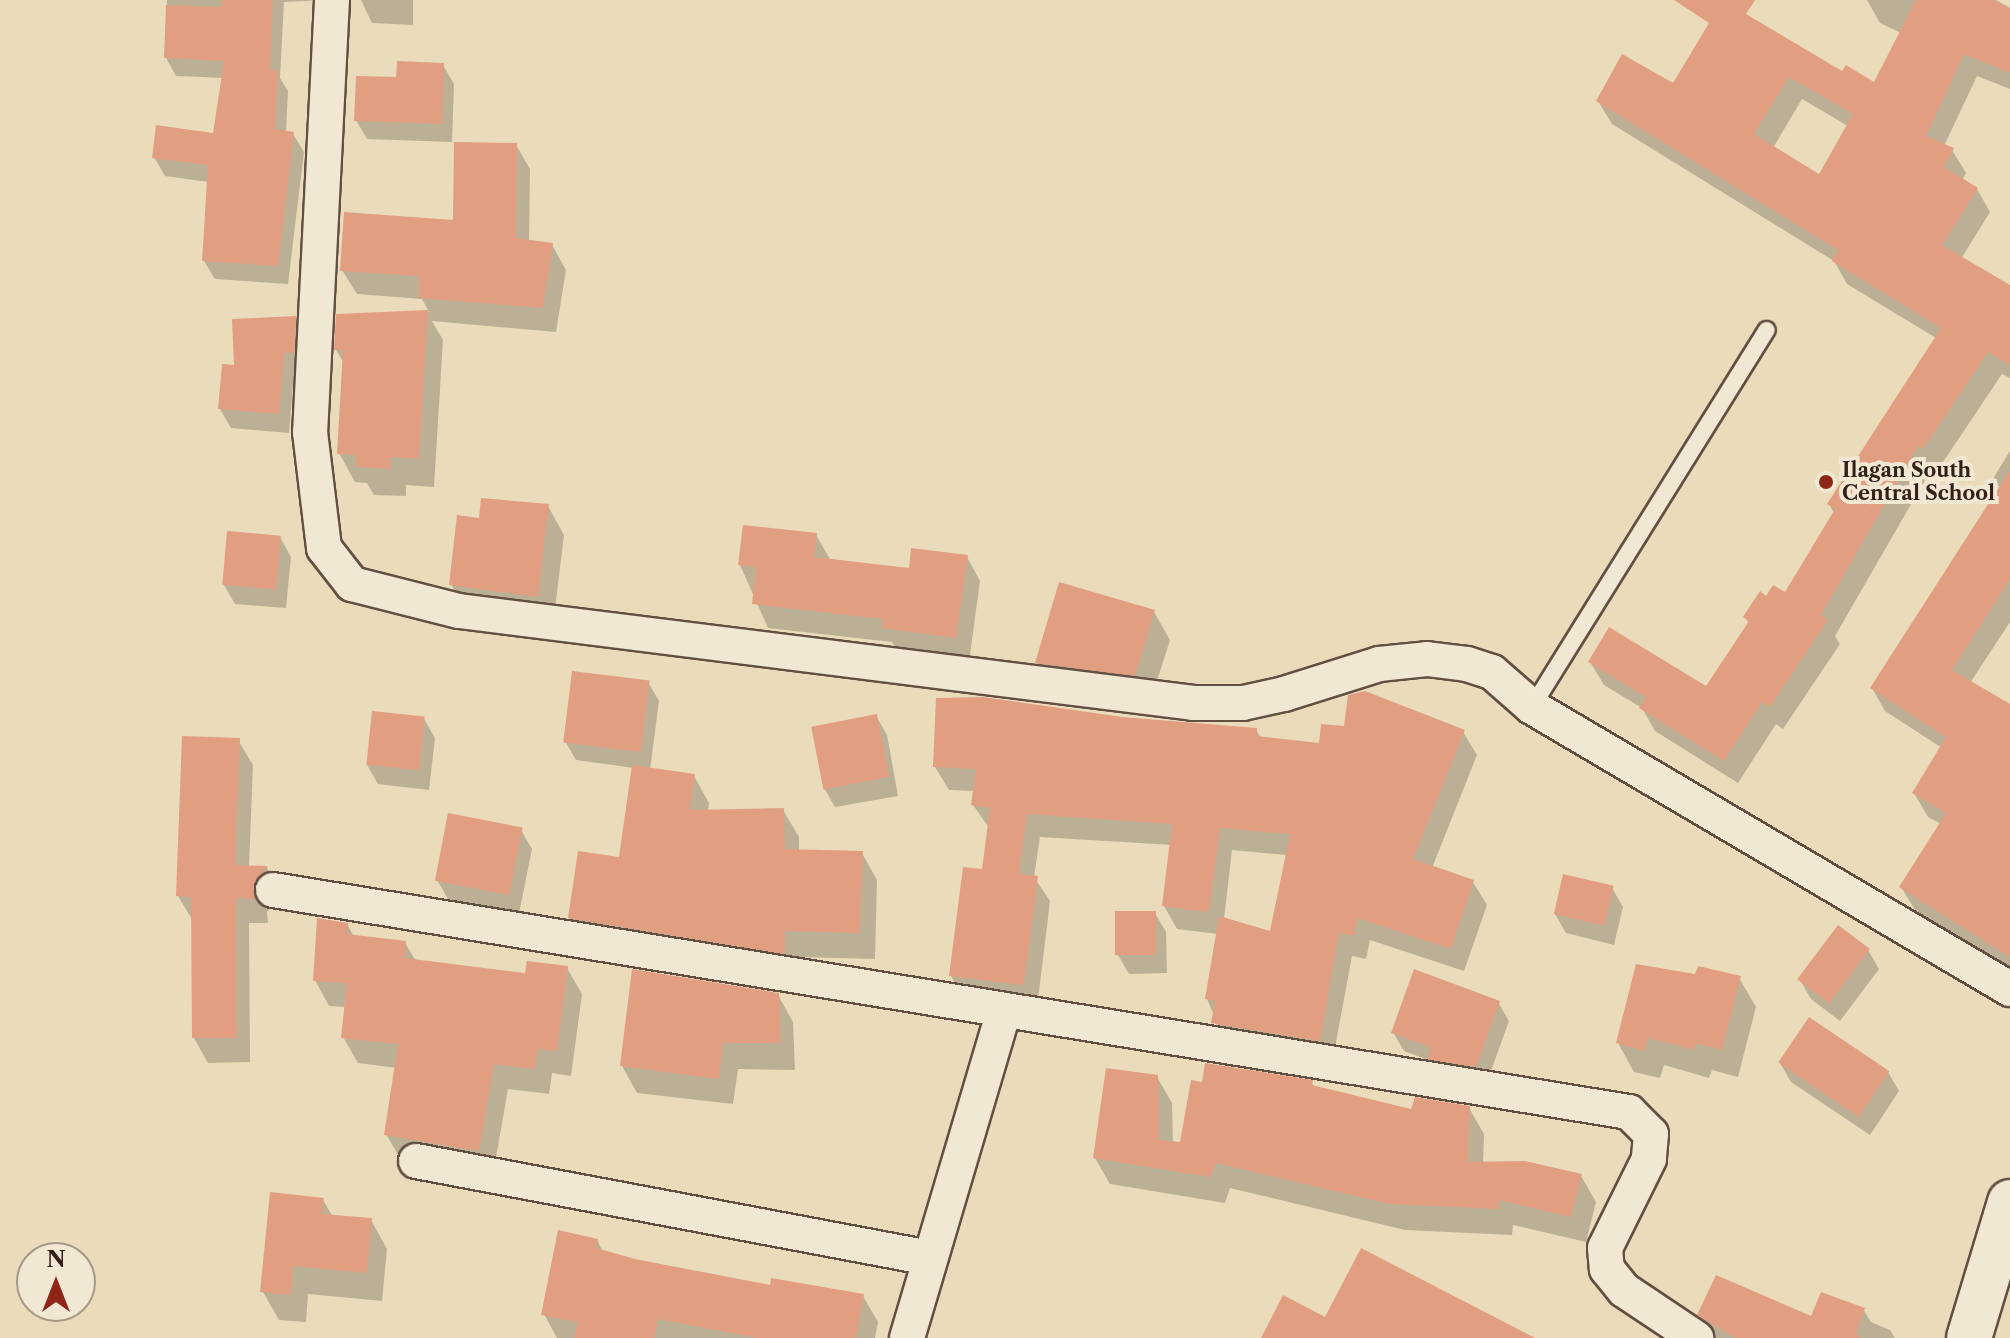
<!DOCTYPE html>
<html>
<head>
<meta charset="utf-8">
<style>
  body { margin:0 }
  #map { position:relative; width:2010px; height:1338px; overflow:hidden; background:#eadcbb; font-family:"Libre Caslon Text",serif }
  div>[style] { position:absolute }
  .shadow>* { inset:0; background:#0003 }
  .building>* { inset:0; background:#e29e81; transform-origin:0 0 }
  .roads { filter:drop-shadow(2px 0 #624f42) drop-shadow(-2px 0 #624f42) drop-shadow(0 2px #624f42) drop-shadow(0 -2px #624f42) }
  .lane>* { height:16px; margin:-8px; padding:0 8px; transform-origin:8px; border-radius:8px; background:#f1e8d3 }
  .street>* { height:34px; margin:-17px; padding:0 17px; transform-origin:17px; border-radius:17px; background:#f1e8d3 }
  .secondary>* { height:44px; margin:-22px; padding:0 22px; transform-origin:22px; border-radius:22px; background:#f1e8d3 }
  .dots>* { width:22px; height:22px; translate:-50% -50%; box-sizing:border-box; border:4px solid #f1e8d3; border-radius:50% }
  span { translate:-50% -50%; white-space:nowrap; text-align:center; line-height:1.15; -webkit-text-stroke:8px #f1e8d3; paint-order:stroke }
  .poi-label { font-size:20px; color:#342019; font-weight:700 }
  .left { translate:0 -50%; text-align:left }
  .north { position:absolute; left:16px; top:1242px; width:80px; height:80px; box-sizing:border-box; background:#f1e8d3; border:2px solid #a59889; border-radius:50%; rotate:0deg; font-size:22px; font-weight:700; line-height:32px; text-align:center; color:#342019 }
  .north::after { content:''; display:block; margin:auto; width:28px; height:36px; background:#8f2418; clip-path:polygon(50% 0,100% 100%,50% 72%,0 100%) }
</style>
</head>
<body>
<div id="map">
  <div class="shadow">
    <i style="clip-path:polygon(167px 0,327px 0,284px 2px,280px 78px,288px 91px,286px 132px,293px 134px,304px 152px,288px 284px,215px 279px,204px 261px,209px 182px,165px 176px,154px 157px,215px 135px,224px 78px,176px 76px,166px 58px)"></i>
    <i style="clip-path:polygon(361px 0,413px 0,413px 25px,372px 23px)"></i>
    <i style="clip-path:polygon(evenodd,1867px 0,1996px 0,2010px 8px,2010px 89px,1977px 76px,1944px 146px,1952px 150px,1966px 173px,1962px 180px,1977px 189px,1990px 212px,1961px 259px,2010px 288px,2010px 378px,2002px 374px,1937px 471px,1932px 468px,1835px 636px,1840px 644px,1783px 729px,1776px 724px,1738px 783px,1655px 731px,1642px 708px,1604px 685px,1590px 662px,1707px 688px,1749px 624px,1745px 617px,1766px 598px,1786px 595px,1834px 513px,1829px 504px,1936px 338px,1847px 284px,1834px 261px,1612px 124px,1598px 101px,1673px 86px,1696px 49px,1843px 74px,1875px 84px,1901px 33px,1880px 23px,1867px 0,1802px 99px,1848px 126px,1820px 177px,1773px 148px,1802px 99px)"></i>
    <i style="clip-path:polygon(443px 65px,454px 84px,452px 142px,367px 139px,356px 120px)"></i>
    <i style="clip-path:polygon(516px 145px,530px 169px,529px 242px,552px 245px,566px 270px,556px 332px,432px 321px,443px 340px,434px 487px,406px 485px,406px 496px,374px 495px,367px 483px,355px 482px,339px 453px,344px 363px,336px 350px,338px 316px,429px 312px,422px 299px,357px 294px,342px 270px,455px 222px)"></i>
    <i style="clip-path:polygon(295px 318px,306px 337px,304px 371px,294px 372px,289px 433px,231px 428px,220px 409px,236px 367px)"></i>
    <i style="clip-path:polygon(2010px 451px,2010px 622px,1970px 683px,2010px 707px,2010px 970px,1915px 910px,1901px 887px,1941px 824px,1928px 817px,1914px 793px,1942px 748px,1885px 711px,1872px 688px,2000px 488px,1994px 477px)"></i>
    <i style="clip-path:polygon(548px 506px,564px 535px,553px 625px,467px 613px,451px 584px,481px 520px)"></i>
    <i style="clip-path:polygon(816px 535px,830px 559px,911px 570px,967px 557px,980px 581px,969px 662px,898px 652px,892px 642px,768px 628px,740px 565px)"></i>
    <i style="clip-path:polygon(280px 537px,291px 557px,286px 608px,235px 604px,224px 585px)"></i>
    <i style="clip-path:polygon(1154px 612px,1170px 640px,1150px 703px,1053px 691px,1037px 663px)"></i>
    <i style="clip-path:polygon(648px 682px,659px 701px,650px 770px,694px 776px,709px 803px,708px 811px,783px 810px,799px 837px,799px 852px,862px 853px,877px 880px,875px 959px,799px 957px,799px 979px,586px 944px,570px 918px,620px 859px,634px 768px,576px 760px,565px 741px)"></i>
    <i style="clip-path:polygon(876px 716px,887px 735px,898px 796px,835px 807px,824px 788px)"></i>
    <i style="clip-path:polygon(424px 719px,435px 738px,429px 790px,378px 784px,367px 765px)"></i>
    <i style="clip-path:polygon(evenodd,1122px 719px,1256px 730px,1261px 738px,1320px 745px,1463px 732px,1477px 755px,1432px 868px,1473px 882px,1487px 905px,1464px 971px,1370px 940px,1366px 959px,1352px 956px,1332px 1064px,1227px 1046px,1207px 999px,1218px 934px,1177px 929px,1164px 906px,1172px 845px,1040px 837px,1034px 877px,1050px 901px,1037px 1008px,965px 999px,951px 976px,984px 872px,990px 829px,973px 805px,975px 791px,949px 790px,935px 767px,1122px 719px,1232px 850px,1287px 855px,1272px 933px,1224px 919px,1232px 850px)"></i>
    <i style="clip-path:polygon(238px 740px,253px 765px,249px 867px,267px 868px,281px 893px,267px 912px,268px 923px,249px 923px,250px 1062px,208px 1063px,194px 1038px,193px 921px,178px 896px)"></i>
    <i style="clip-path:polygon(521px 830px,532px 849px,519px 914px,448px 899px,437px 880px)"></i>
    <i style="clip-path:polygon(1612px 888px,1623px 907px,1614px 945px,1566px 933px,1555px 914px)"></i>
    <i style="clip-path:polygon(1155px 913px,1166px 932px,1167px 973px,1129px 974px,1118px 955px)"></i>
    <i style="clip-path:polygon(347px 924px,354px 937px,405px 943px,416px 961px,527px 975px,567px 968px,582px 994px,571px 1076px,552px 1073px,549px 1094px,508px 1089px,493px 1175px,401px 1160px,386px 1134px,397px 1068px,358px 1063px,343px 1037px,346px 1007px,329px 1006px,315px 980px)"></i>
    <i style="clip-path:polygon(1868px 950px,1879px 969px,1840px 1021px,1811px 999px,1800px 980px)"></i>
    <i style="clip-path:polygon(1697px 976px,1739px 978px,1756px 1007px,1738px 1077px,1712px 1070px,1709px 1078px,1664px 1065px,1660px 1078px,1634px 1072px,1618px 1043px)"></i>
    <i style="clip-path:polygon(778px 995px,793px 1022px,795px 1070px,738px 1069px,733px 1104px,637px 1093px,622px 1066px)"></i>
    <i style="clip-path:polygon(1498px 1002px,1509px 1021px,1486px 1085px,1440px 1077px,1431px 1061px,1404px 1051px,1393px 1032px)"></i>
    <i style="clip-path:polygon(1780px 1063px,1888px 1072px,1899px 1091px,1870px 1135px,1791px 1082px)"></i>
    <i style="clip-path:polygon(1157px 1077px,1172px 1103px,1173px 1143px,1182px 1144px,1311px 1082px,1315px 1088px,1412px 1112px,1469px 1108px,1484px 1134px,1483px 1163px,1581px 1176px,1596px 1202px,1586px 1242px,1513px 1225px,1512px 1235px,1405px 1230px,1230px 1188px,1225px 1203px,1110px 1184px,1095px 1158px)"></i>
    <i style="clip-path:polygon(323px 1200px,333px 1217px,371px 1220px,387px 1249px,382px 1301px,308px 1294px,306px 1322px,279px 1320px,263px 1292px)"></i>
    <i style="clip-path:polygon(597px 1240px,603px 1252px,635px 1260px,771px 1287px,863px 1296px,878px 1322px,875px 1338px,557px 1338px,544px 1314px)"></i>
    <i style="clip-path:polygon(1863px 1309px,1871px 1322px,1890px 1330px,1895px 1338px,1713px 1338px,1700px 1315px,1812px 1319px)"></i>
  </div>
  <div class="building">
    <i style="clip-path:polygon(221px 0,273px 0,270px 70px,278px 70px,275px 129px,294px 132px,278px 266px,202px 261px,208px 165px,152px 158px,156px 125px,213px 133px,224px 61px,164px 58px,166px 5px,221px 7px)"></i>
    <i style="clip-path:polygon(evenodd,1674px 0,1755px 0,1746px 14px,1842px 71px,1846px 65px,1874px 82px,1916px 0,1993px 0,2010px 8px,2010px 73px,1964px 54px,1926px 136px,1954px 148px,1944px 167px,1978px 188px,1942px 245px,2010px 285px,2010px 365px,1988px 352px,1923px 449px,1918px 446px,1821px 615px,1828px 620px,1770px 707px,1762px 702px,1724px 761px,1639px 708px,1646px 697px,1588px 662px,1609px 627px,1706px 686px,1749px 621px,1743px 617px,1760px 591px,1766px 596px,1773px 585px,1785px 592px,1835px 509px,1827px 504px,1941px 328px,1832px 261px,1838px 250px,1596px 101px,1622px 54px,1673px 83px,1709px 23px,1674px 0,1789px 77px,1853px 114px,1819px 174px,1754px 134px,1789px 77px)"></i>
    <i style="clip-path:polygon(397px 61px,444px 63px,442px 124px,354px 121px,356px 76px,396px 77px)"></i>
    <i style="clip-path:polygon(454px 142px,517px 143px,516px 238px,553px 243px,543px 308px,419px 298px,419px 276px,340px 271px,344px 212px,453px 220px)"></i>
    <i style="clip-path:polygon(428px 310px,419px 459px,391px 457px,391px 469px,356px 467px,356px 455px,337px 454px,343px 350px,334px 350px,336px 314px)"></i>
    <i style="clip-path:polygon(296px 316px,294px 353px,284px 353px,279px 414px,218px 409px,222px 364px,234px 365px,232px 319px)"></i>
    <i style="clip-path:polygon(2010px 470px,2010px 579px,1952px 670px,2010px 704px,2010px 957px,1899px 887px,1946px 813px,1912px 793px,1946px 737px,1870px 688px)"></i>
    <i style="clip-path:polygon(481px 498px,549px 504px,538px 597px,449px 585px,457px 515px,479px 518px)"></i>
    <i style="clip-path:polygon(743px 525px,817px 533px,814px 557px,909px 568px,911px 548px,968px 555px,956px 638px,882px 628px,883px 619px,752px 604px,756px 567px,738px 565px)"></i>
    <i style="left:227px;top:531px;width:54px;height:54px;rotate:5deg"></i>
    <i style="clip-path:polygon(1059px 582px,1155px 610px,1135px 676px,1035px 663px)"></i>
    <i style="left:572px;top:671px;width:78px;height:72px;rotate:7deg"></i>
    <i style="clip-path:polygon(1365px 691px,1465px 730px,1413px 859px,1474px 880px,1451px 949px,1358px 918px,1354px 936px,1339px 933px,1320px 1041px,1211px 1023px,1215px 1001px,1205px 999px,1219px 916px,1270px 931px,1290px 834px,1220px 828px,1209px 912px,1162px 906px,1172px 824px,1027px 814px,1019px 874px,1038px 876px,1024px 985px,949px 976px,963px 867px,982px 869px,990px 808px,971px 805px,976px 769px,933px 767px,936px 698px,983px 697px,1122px 717px,1257px 728px,1257px 736px,1319px 743px,1321px 724px,1344px 726px,1348px 695px)"></i>
    <i style="left:372px;top:711px;width:53px;height:54px;rotate:6deg"></i>
    <i style="left:877px;top:714px;width:64px;height:67px;rotate:79deg"></i>
    <i style="clip-path:polygon(182px 736px,240px 738px,235px 865px,268px 866px,253px 886px,255px 899px,236px 898px,237px 1038px,192px 1038px,191px 897px,176px 896px)"></i>
    <i style="clip-path:polygon(632px 765px,695px 774px,690px 810px,784px 808px,785px 849px,863px 851px,860px 933px,785px 931px,785px 954px,568px 918px,578px 851px,619px 857px)"></i>
    <i style="left:448px;top:813px;width:76px;height:69px;rotate:11deg"></i>
    <i style="left:1563px;top:874px;width:52px;height:41px;rotate:13deg"></i>
    <i style="left:1115px;top:911px;width:41px;height:44px"></i>
    <i style="clip-path:polygon(317px 918px,348px 923px,347px 934px,406px 941px,405px 958px,525px 973px,527px 961px,568px 966px,557px 1051px,538px 1049px,535px 1069px,494px 1064px,479px 1151px,384px 1135px,398px 1044px,341px 1038px,347px 983px,313px 981px)"></i>
    <i style="left:1838px;top:925px;width:40px;height:68px;rotate:37deg"></i>
    <i style="clip-path:polygon(1636px 964px,1695px 974px,1698px 966px,1741px 976px,1722px 1050px,1696px 1043px,1694px 1050px,1648px 1038px,1644px 1051px,1616px 1043px)"></i>
    <i style="clip-path:polygon(632px 969px,779px 993px,781px 1043px,723px 1043px,719px 1079px,620px 1066px)"></i>
    <i style="clip-path:polygon(1414px 969px,1500px 1001px,1476px 1067px,1427px 1059px,1431px 1047px,1391px 1033px)"></i>
    <i style="left:1809px;top:1017px;width:97px;height:55px;rotate:34deg"></i>
    <i style="clip-path:polygon(1205px 1063px,1313px 1080px,1312px 1085px,1411px 1109px,1415px 1097px,1470px 1106px,1468px 1162px,1525px 1161px,1582px 1174px,1571px 1217px,1499px 1200px,1498px 1209px,1389px 1204px,1216px 1163px,1210px 1177px,1093px 1158px,1106px 1068px,1158px 1075px,1159px 1140px,1180px 1142px,1191px 1080px,1202px 1082px)"></i>
    <i style="clip-path:polygon(270px 1192px,324px 1198px,322px 1214px,372px 1218px,367px 1273px,293px 1266px,291px 1295px,260px 1292px)"></i>
    <i style="clip-path:polygon(558px 1230px,598px 1239px,596px 1248px,635px 1259px,770px 1285px,771px 1278px,864px 1294px,856px 1338px,757px 1338px,658px 1319px,654px 1338px,574px 1338px,578px 1322px,541px 1315px)"></i>
    <i style="clip-path:polygon(1361px 1248px,1535px 1338px,1261px 1338px,1283px 1295px,1325px 1317px)"></i>
    <i style="clip-path:polygon(1716px 1275px,1811px 1316px,1821px 1292px,1865px 1308px,1856px 1333px,1861px 1338px,1736px 1338px,1697px 1315px)"></i>
  </div>
  <div class="roads">
    <div class="lane">
      <i style="left:1532px;top:707px;width:444px;rotate:-58.1deg"></i>
    </div>
    <div class="street">
      <i style="left:332px;top:0;width:433px;rotate:92.9deg"></i>
      <i style="left:310px;top:432px;width:117px;rotate:83.1deg"></i>
      <i style="left:324px;top:548px;width:46px;rotate:52.1deg"></i>
      <i style="left:352px;top:584px;width:110px;rotate:14.2deg"></i>
      <i style="left:459px;top:611px;width:740px;rotate:7.14deg"></i>
      <i style="left:1193px;top:703px;width:50px"></i>
      <i style="left:1243px;top:703px;width:42px;rotate:-12.4deg"></i>
      <i style="left:1284px;top:694px;width:100px;rotate:-17.5deg"></i>
      <i style="left:1379px;top:664px;width:48px;rotate:-5.9deg"></i>
      <i style="left:1427px;top:659px;width:40px;rotate:7.1deg"></i>
      <i style="left:1467px;top:664px;width:26px;rotate:18deg"></i>
      <i style="left:1492px;top:672px;width:53px;rotate:41.2deg"></i>
      <i style="left:1532px;top:707px;width:555px;rotate:30.54deg"></i>
      <i style="left:273px;top:890px;width:1374px;rotate:9.3deg"></i>
      <i style="left:1629px;top:1112px;width:31px;rotate:45deg"></i>
      <i style="left:1651px;top:1134px;width:25px;rotate:95deg"></i>
      <i style="left:1649px;top:1159px;width:99px;rotate:116.3deg"></i>
      <i style="left:1605px;top:1248px;width:21px;rotate:85deg"></i>
      <i style="left:1607px;top:1269px;width:27px;rotate:51deg"></i>
      <i style="left:1624px;top:1290px;width:87px;rotate:33.7deg"></i>
      <i style="left:416px;top:1161px;width:523px;rotate:10.69deg"></i>
      <i style="left:907px;top:1338px;width:342px;rotate:-73.5deg"></i>
    </div>
    <div class="secondary">
      <i style="left:1969px;top:1338px;width:142px;rotate:-73.2deg"></i>
    </div>
  </div>
  <div class="dots">
    <i style="left:1826px;top:482px;background:#8f2418"></i>
  </div>
  <div class="poi-label">
    <span class="left" style="left:1842px;top:482px">Ilagan South<br>Central School</span>
  </div>
  <div class="north">N</div>
</div>
</body>
</html>
